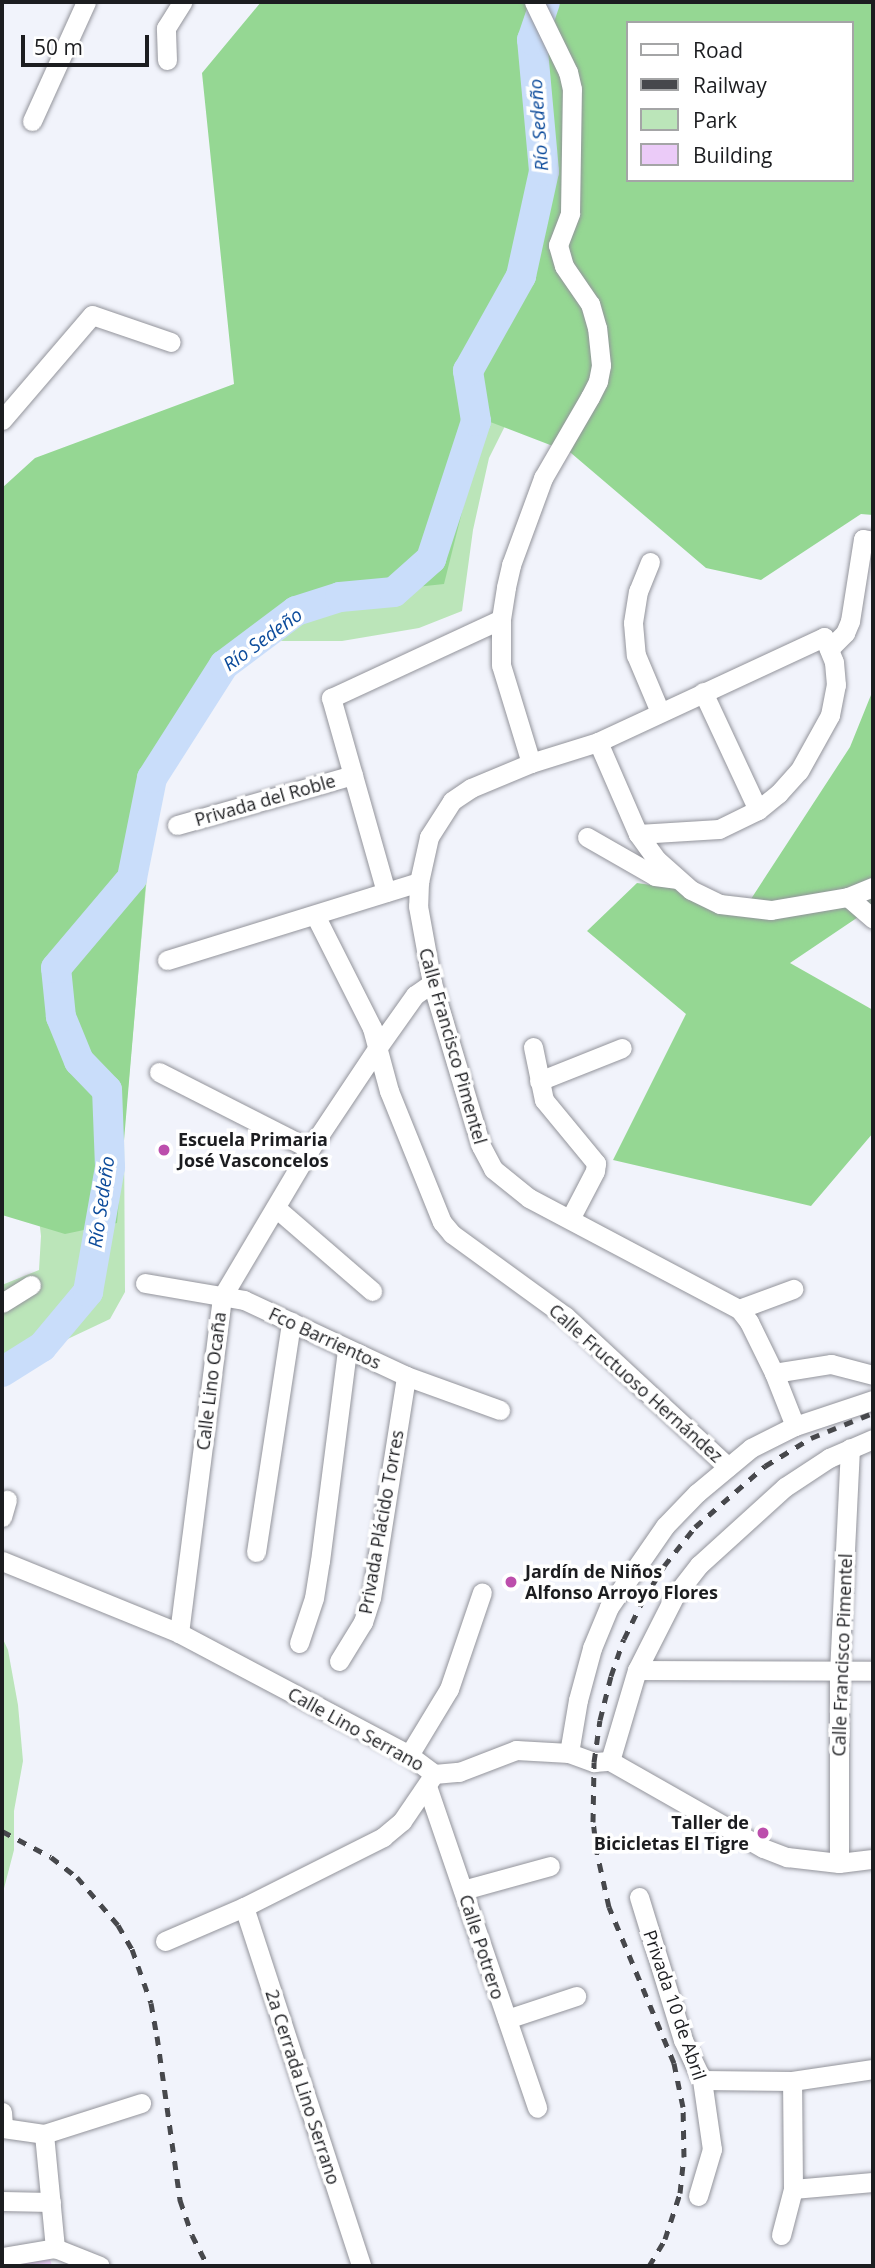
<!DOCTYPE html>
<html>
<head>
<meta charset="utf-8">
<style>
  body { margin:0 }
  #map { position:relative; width:875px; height:2268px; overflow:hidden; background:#f1f3fb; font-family:"Open Sans",sans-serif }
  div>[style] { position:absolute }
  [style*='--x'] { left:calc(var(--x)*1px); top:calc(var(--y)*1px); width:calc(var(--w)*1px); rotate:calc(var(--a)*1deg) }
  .green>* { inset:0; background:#bbe5b9 }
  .forest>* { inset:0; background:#95d793 }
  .river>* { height:30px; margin:-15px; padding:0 15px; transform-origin:15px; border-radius:15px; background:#c9ddfa }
  .building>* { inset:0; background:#ebcbf8 }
  .roads { filter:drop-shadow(0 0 2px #93949b) drop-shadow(0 0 2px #93949b) }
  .street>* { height:19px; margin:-9.5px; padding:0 9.5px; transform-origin:9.5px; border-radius:9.5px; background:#fff }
  .rail>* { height:5px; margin-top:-2.5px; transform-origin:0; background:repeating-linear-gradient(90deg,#47484c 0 9px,transparent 0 18px) }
  .dots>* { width:19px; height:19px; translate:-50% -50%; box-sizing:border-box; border:4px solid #fff; border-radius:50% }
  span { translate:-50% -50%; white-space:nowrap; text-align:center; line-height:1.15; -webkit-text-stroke:7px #fff; paint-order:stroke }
  .street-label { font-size:18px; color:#1c1d20 }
  .poi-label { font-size:18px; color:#1c1d20; font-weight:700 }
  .left { translate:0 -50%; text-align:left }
  .right { translate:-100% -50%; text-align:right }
  .water-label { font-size:19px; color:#0c4b9b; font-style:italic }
  .frame { position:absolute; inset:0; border:4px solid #1c1d20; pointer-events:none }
  .legend { position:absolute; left:626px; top:21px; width:228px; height:161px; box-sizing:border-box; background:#fff; border:2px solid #a4a5a6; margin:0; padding:9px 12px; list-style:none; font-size:21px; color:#1c1d20 }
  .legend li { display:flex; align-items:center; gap:14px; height:35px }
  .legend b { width:35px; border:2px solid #a4a5a6 }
  .scale { position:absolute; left:21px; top:35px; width:128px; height:32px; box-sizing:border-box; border:4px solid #1c1d20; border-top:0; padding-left:9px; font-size:21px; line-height:24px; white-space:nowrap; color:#1c1d20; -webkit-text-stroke:5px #fff; paint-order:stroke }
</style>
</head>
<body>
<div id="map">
  <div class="green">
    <i style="clip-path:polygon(628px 23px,628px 180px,489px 458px,473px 530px,462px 611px,419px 628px,342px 641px,283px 641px,255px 637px,233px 655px,195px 706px,158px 785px,151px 832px,124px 1133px,125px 1292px,110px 1319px,2px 1370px,2px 1285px,39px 1270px,41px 1236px,35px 1183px,50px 921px)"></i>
    <i style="clip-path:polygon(2px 1637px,8px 1650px,18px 1705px,23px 1761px,14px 1811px,14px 1850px,2px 1896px)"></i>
  </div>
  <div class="forest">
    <i style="clip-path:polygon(evenodd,261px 2px,873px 2px,873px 515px,861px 514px,761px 580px,706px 568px,571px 453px,485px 420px,444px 584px,313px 598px,251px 629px,156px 763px,117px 1223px,65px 1234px,2px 1215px,2px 488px,35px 458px,234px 384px,202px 73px,261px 2px,628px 23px,852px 23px,852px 180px,628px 180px,628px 23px)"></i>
    <i style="clip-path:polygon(873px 690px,873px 907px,790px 963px,873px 1010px,873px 1133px,811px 1206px,613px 1160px,686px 1014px,587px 931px,637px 883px,751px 899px,850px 747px)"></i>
  </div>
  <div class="river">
    <i style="--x:2;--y:1372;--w:47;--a:-32"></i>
    <i style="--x:42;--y:1347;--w:72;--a:-50.1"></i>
    <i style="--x:88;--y:1292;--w:127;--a:-80"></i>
    <i style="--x:110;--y:1167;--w:77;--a:-92.2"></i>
    <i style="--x:107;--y:1090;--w:40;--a:-134"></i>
    <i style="--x:79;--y:1061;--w:48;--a:-112.2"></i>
    <i style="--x:61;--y:1017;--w:49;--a:-95.8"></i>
    <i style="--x:56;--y:968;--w:118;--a:-49.8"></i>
    <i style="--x:132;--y:878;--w:102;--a:-78.7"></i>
    <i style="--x:152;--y:778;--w:134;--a:-57.5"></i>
    <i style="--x:224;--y:665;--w:90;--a:-36.9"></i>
    <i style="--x:296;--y:611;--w:46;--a:-17.7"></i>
    <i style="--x:340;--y:597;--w:54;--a:-5.3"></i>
    <i style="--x:394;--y:592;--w:50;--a:-41.7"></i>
    <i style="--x:431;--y:559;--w:145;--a:-71.9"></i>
    <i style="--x:476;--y:421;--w:51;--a:-99.1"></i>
    <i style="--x:468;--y:371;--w:109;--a:-60.8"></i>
    <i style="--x:521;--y:276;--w:107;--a:-77.6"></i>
    <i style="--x:544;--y:171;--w:132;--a:-95.2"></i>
    <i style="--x:532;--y:40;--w:40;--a:-71.1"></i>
  </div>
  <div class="building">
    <i style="clip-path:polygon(47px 2249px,52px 2266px,2px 2266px,2px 2262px)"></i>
  </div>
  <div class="roads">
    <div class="street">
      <i style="--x:167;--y:60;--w:32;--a:-92"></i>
      <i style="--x:166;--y:28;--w:31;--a:-58"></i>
      <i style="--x:32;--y:121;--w:131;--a:-65.6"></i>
      <i style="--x:2;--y:420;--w:138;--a:-49.4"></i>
      <i style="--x:92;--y:315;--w:83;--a:18.9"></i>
      <i style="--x:650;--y:562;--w:31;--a:112"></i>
      <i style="--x:638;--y:591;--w:32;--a:99"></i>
      <i style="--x:633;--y:623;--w:32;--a:85"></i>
      <i style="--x:636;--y:655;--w:62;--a:67.2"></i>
      <i style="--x:829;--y:649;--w:23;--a:-45"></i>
      <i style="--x:845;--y:633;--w:13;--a:-67"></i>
      <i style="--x:850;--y:621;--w:83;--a:-81"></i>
      <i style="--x:863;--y:539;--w:10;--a:11"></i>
      <i style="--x:703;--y:692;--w:130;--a:65"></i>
      <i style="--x:598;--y:742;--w:100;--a:66.5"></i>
      <i style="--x:638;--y:834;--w:32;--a:54"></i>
      <i style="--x:657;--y:860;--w:45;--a:41.4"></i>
      <i style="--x:691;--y:890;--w:32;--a:26"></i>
      <i style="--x:720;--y:904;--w:51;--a:6.7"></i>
      <i style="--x:771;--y:910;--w:78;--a:-9.6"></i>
      <i style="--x:848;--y:897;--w:27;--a:-22"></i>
      <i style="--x:531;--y:763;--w:102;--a:-107"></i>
      <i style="--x:501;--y:665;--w:46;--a:-90"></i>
      <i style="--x:501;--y:619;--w:32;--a:-81"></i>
      <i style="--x:506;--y:587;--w:23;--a:-77"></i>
      <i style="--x:511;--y:565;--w:93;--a:-69.8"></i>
      <i style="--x:543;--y:478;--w:94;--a:-59.9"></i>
      <i style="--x:590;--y:397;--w:18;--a:-63"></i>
      <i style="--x:598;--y:381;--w:16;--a:-79"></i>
      <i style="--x:601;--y:365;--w:37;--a:-96"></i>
      <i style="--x:597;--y:328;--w:25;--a:-106"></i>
      <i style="--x:590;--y:304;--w:46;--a:-124.4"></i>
      <i style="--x:564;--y:266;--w:22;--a:-106"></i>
      <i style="--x:558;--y:245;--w:34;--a:-69"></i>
      <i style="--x:570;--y:213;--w:124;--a:-89.1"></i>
      <i style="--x:572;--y:89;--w:17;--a:-103"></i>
      <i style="--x:568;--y:72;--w:78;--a:-115.9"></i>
      <i style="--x:177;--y:825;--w:183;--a:-15.9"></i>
      <i style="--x:638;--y:834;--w:81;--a:-3.5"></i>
      <i style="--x:719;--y:829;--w:43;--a:-26"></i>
      <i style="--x:758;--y:810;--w:26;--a:-39"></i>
      <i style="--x:778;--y:794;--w:31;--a:-48"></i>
      <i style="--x:799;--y:771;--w:64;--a:-61"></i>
      <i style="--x:830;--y:715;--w:31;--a:-79"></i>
      <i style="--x:836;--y:685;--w:23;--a:-95"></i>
      <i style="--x:834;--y:662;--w:27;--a:-112"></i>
      <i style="--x:824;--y:637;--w:249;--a:155.1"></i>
      <i style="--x:598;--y:742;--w:70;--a:162.6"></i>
      <i style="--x:531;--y:763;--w:65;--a:157.4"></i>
      <i style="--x:471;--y:788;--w:23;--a:146"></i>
      <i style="--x:452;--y:801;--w:43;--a:122.6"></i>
      <i style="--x:429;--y:837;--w:46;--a:102.5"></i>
      <i style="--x:419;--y:882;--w:24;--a:92"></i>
      <i style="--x:418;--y:906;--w:78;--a:79.7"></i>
      <i style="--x:432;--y:983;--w:170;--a:73.3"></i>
      <i style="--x:481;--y:1146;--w:26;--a:62"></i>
      <i style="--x:493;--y:1169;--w:46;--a:38.9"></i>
      <i style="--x:529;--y:1198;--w:238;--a:27.9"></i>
      <i style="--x:739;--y:1309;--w:16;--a:52"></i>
      <i style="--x:749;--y:1322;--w:57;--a:63.9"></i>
      <i style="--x:774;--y:1373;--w:57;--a:68.4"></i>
      <i style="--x:587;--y:837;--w:78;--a:29.8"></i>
      <i style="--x:655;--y:876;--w:21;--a:8"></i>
      <i style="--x:386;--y:892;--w:202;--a:-105.8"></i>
      <i style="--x:331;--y:698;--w:187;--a:-24.9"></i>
      <i style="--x:848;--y:897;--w:33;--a:41"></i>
      <i style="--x:315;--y:915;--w:127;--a:63.2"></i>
      <i style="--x:372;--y:1028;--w:65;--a:74.9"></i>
      <i style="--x:389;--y:1091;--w:141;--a:68"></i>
      <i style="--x:442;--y:1222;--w:16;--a:50"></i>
      <i style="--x:452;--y:1234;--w:140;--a:36"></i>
      <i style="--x:565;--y:1316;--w:222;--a:42.8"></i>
      <i style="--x:167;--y:960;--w:264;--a:-17.2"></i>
      <i style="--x:533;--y:1047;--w:54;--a:78.3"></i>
      <i style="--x:544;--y:1100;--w:82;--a:50.5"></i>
      <i style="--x:596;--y:1163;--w:8;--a:97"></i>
      <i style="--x:595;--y:1171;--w:54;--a:117.5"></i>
      <i style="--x:159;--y:1072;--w:169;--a:27"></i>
      <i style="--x:539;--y:1081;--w:89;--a:-21.7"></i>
      <i style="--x:276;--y:1208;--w:127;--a:40.8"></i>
      <i style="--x:145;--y:1283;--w:100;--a:9.7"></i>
      <i style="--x:244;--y:1300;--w:179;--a:25.1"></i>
      <i style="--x:406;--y:1376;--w:100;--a:19.9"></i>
      <i style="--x:2;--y:1303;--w:34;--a:-32"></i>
      <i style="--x:739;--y:1309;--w:58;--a:-20.3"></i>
      <i style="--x:774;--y:1373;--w:58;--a:-9"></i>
      <i style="--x:831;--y:1364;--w:43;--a:14.7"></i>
      <i style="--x:2;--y:1517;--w:18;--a:-74"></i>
      <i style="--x:256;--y:1552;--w:233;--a:-81.3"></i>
      <i style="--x:2;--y:1561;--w:191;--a:22.1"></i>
      <i style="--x:179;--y:1633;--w:260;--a:27.9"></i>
      <i style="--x:409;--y:1755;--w:31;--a:37"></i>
      <i style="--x:434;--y:1774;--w:25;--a:-5"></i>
      <i style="--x:459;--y:1772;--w:61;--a:-21.1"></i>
      <i style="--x:516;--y:1750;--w:53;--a:3.2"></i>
      <i style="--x:569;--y:1753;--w:27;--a:20"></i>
      <i style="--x:594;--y:1762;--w:16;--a:-4"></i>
      <i style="--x:610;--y:1761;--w:176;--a:29.6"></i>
      <i style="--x:763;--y:1848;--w:26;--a:21"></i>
      <i style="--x:787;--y:1857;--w:52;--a:6.6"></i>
      <i style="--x:839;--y:1863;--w:34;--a:-7"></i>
      <i style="--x:179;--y:1633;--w:339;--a:-82.7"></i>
      <i style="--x:222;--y:1297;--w:172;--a:-59.3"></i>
      <i style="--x:310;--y:1149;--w:123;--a:-56.3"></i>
      <i style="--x:378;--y:1047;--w:64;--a:-54.6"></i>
      <i style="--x:415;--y:995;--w:21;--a:-35"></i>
      <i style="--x:299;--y:1643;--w:47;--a:-71.6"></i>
      <i style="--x:314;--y:1598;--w:37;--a:-81"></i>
      <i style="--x:320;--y:1561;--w:214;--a:-82.7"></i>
      <i style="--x:339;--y:1661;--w:46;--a:-58.4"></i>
      <i style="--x:363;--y:1622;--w:25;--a:-72"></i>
      <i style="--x:371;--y:1598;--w:225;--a:-81"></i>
      <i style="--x:637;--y:1670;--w:236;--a:0.2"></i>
      <i style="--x:569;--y:1753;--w:54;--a:-80.4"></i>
      <i style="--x:578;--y:1700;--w:54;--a:-74.9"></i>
      <i style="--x:592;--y:1648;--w:44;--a:-67.5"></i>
      <i style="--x:609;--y:1607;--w:98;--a:-55.3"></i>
      <i style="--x:665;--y:1526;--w:46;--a:-45.9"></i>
      <i style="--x:697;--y:1493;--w:70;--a:-39.8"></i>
      <i style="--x:751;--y:1448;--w:49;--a:-26.6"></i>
      <i style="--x:795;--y:1426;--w:82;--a:-18.4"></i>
      <i style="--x:409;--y:1755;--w:77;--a:-58.8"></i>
      <i style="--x:449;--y:1689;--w:102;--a:-71.2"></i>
      <i style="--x:610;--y:1761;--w:95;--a:-73.5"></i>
      <i style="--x:637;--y:1670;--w:82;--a:-63.1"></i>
      <i style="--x:674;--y:1597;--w:41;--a:-52"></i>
      <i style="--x:699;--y:1565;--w:116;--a:-42.2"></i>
      <i style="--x:785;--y:1487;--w:53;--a:-33.4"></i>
      <i style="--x:829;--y:1458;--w:48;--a:-23.4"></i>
      <i style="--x:427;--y:1786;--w:340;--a:71.1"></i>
      <i style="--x:839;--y:1863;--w:190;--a:-90"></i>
      <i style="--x:839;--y:1673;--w:225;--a:-87.2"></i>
      <i style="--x:463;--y:1890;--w:90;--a:-15.4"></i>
      <i style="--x:639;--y:1897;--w:150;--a:72.9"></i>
      <i style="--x:683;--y:2040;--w:44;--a:64.6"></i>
      <i style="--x:702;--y:2080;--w:70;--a:81.8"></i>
      <i style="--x:712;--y:2149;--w:49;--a:106.6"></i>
      <i style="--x:244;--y:1907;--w:378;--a:71.9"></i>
      <i style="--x:165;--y:1941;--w:86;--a:-23.3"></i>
      <i style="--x:244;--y:1907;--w:156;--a:-26.7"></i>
      <i style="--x:383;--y:1837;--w:25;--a:-40"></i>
      <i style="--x:402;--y:1821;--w:53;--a:-55.7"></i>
      <i style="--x:507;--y:2019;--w:73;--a:-18.4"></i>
      <i style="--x:702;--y:2080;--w:90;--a:0.6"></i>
      <i style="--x:792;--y:2081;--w:82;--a:-8.4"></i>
      <i style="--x:2;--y:2112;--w:16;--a:86"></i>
      <i style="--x:3;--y:2128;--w:41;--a:8.3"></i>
      <i style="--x:44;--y:2134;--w:102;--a:-17.7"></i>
      <i style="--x:44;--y:2134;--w:115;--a:84.5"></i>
      <i style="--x:793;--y:2189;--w:80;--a:-5"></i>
      <i style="--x:2;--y:2201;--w:49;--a:1.2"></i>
      <i style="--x:781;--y:2235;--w:48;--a:-75.4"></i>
      <i style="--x:793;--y:2189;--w:108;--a:-90.5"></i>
      <i style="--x:2;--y:2257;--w:54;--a:-9.6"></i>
      <i style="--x:55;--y:2248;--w:48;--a:21.8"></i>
    </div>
  </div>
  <div class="rail">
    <i style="--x:2;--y:1831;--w:55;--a:28"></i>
    <i style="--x:51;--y:1857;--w:33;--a:38"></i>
    <i style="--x:77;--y:1877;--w:63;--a:49.5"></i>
    <i style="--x:118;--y:1925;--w:28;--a:60"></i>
    <i style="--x:132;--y:1949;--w:57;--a:70.6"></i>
    <i style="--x:151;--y:2003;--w:34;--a:80"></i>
    <i style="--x:157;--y:2036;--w:166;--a:82"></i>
    <i style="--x:180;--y:2200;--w:37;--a:71"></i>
    <i style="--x:192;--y:2235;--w:35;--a:63"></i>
    <i style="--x:649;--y:2266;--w:31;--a:-59"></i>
    <i style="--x:665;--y:2239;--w:48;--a:-71.9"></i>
    <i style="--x:680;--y:2193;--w:36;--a:-84"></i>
    <i style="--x:684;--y:2157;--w:50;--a:-91.1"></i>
    <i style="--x:683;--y:2107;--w:45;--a:-101.6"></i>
    <i style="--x:674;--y:2063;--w:169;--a:-112.6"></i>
    <i style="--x:609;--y:1907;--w:55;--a:-102.5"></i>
    <i style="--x:597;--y:1853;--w:31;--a:-97"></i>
    <i style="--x:593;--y:1822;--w:60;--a:-89"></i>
    <i style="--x:594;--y:1762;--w:42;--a:-81.9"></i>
    <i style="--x:600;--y:1720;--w:45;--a:-76"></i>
    <i style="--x:611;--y:1676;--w:39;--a:-71"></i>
    <i style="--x:624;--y:1639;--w:43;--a:-64"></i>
    <i style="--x:643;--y:1600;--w:40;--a:-58"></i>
    <i style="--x:664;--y:1566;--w:50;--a:-51.5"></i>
    <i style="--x:695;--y:1527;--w:93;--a:-41.1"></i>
    <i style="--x:765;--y:1466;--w:54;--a:-31.3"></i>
    <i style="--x:811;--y:1438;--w:67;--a:-22"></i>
  </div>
  <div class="dots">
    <i style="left:164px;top:1150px;background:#bc4eac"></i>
    <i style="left:511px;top:1582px;background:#bc4eac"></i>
    <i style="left:763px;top:1833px;background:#bc4eac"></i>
  </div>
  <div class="street-label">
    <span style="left:265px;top:800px;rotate:-16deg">Privada del Roble</span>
    <span style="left:453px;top:1046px;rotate:74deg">Calle Francisco Pimentel</span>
    <span style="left:325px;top:1338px;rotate:25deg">Fco Barrientos</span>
    <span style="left:211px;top:1381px;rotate:-83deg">Calle Lino Ocaña</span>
    <span style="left:636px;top:1383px;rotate:42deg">Calle Fructuoso Hernández</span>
    <span style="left:381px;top:1522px;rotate:-80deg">Privada Plácido Torres</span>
    <span style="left:842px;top:1655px;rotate:-88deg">Calle Francisco Pimentel</span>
    <span style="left:356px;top:1729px;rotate:29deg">Calle Lino Serrano</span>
    <span style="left:482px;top:1947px;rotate:72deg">Calle Potrero</span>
    <span style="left:675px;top:2005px;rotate:71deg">Privada 10 de Abril</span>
    <span style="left:303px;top:2087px;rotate:72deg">2a Cerrada Lino Serrano</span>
  </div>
  <div class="poi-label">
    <span class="left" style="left:178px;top:1150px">Escuela Primaria<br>José Vasconcelos</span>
    <span class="left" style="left:525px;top:1582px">Jardín de Niños<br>Alfonso Arroyo Flores</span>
    <span class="right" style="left:749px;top:1833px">Taller de<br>Bicicletas El Tigre</span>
  </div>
  <div class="water-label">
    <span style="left:539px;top:125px;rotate:-94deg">Río Sedeño</span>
    <span style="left:263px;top:640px;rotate:-36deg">Río Sedeño</span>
    <span style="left:102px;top:1202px;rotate:-82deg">Río Sedeño</span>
  </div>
  <div class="frame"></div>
  <ul class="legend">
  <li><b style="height:9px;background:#fff"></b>Road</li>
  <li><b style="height:9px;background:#47484c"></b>Railway</li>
  <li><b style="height:19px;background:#bbe5b9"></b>Park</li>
  <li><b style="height:19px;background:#ebcbf8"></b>Building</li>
  </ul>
  <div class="scale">50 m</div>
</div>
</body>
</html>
